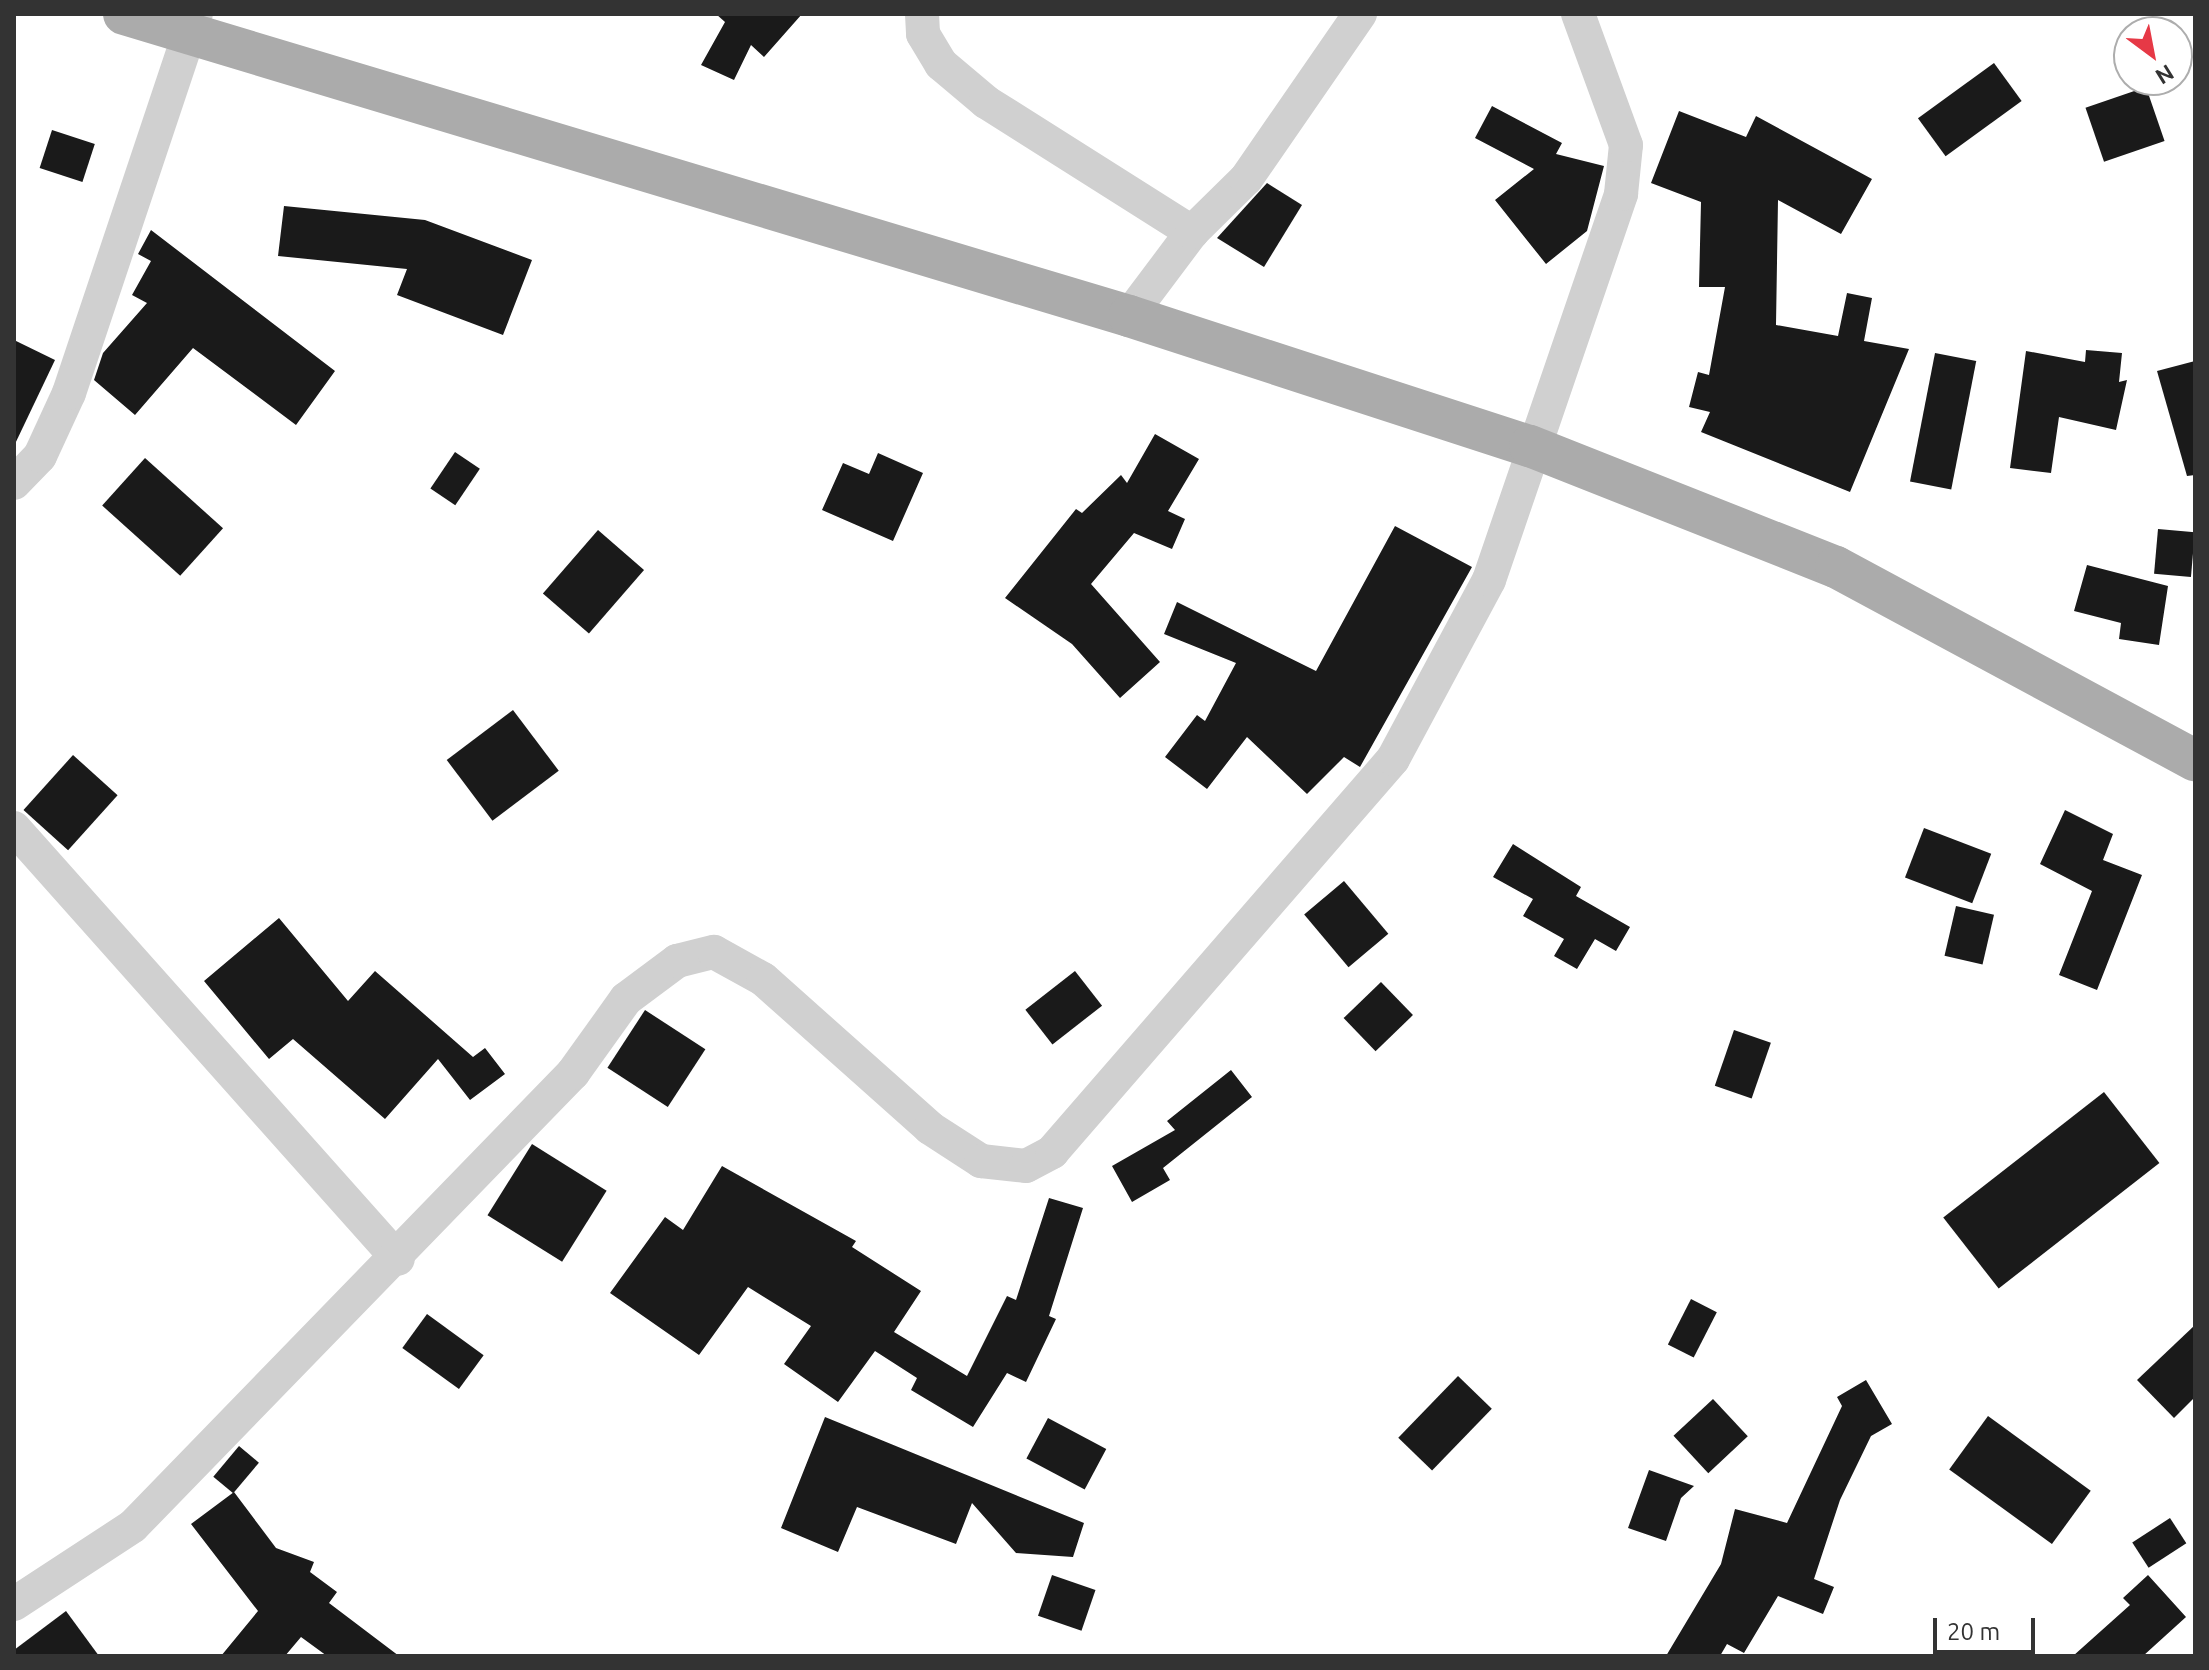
<!DOCTYPE html>
<html>
<head>
<meta charset="utf-8">
<style>
  body { margin:0 }
  #map { position:relative; width:2209px; height:1670px; overflow:hidden; background:#fff; font-family:Ubuntu,sans-serif }
  div>[style] { position:absolute }
  [style*='--x'] { left:calc(var(--x)*1px); top:calc(var(--y)*1px); width:calc(var(--w)*1px); rotate:calc(var(--a)*1deg) }
  .building>* { inset:0; background:#1a1a1a; transform-origin:0 0 }
  .minor>* { height:34px; margin:-17px; padding:0 17px; transform-origin:17px; border-radius:17px; background:#d0d0d0 }
  .major>* { height:42px; margin:-21px; padding:0 21px; transform-origin:21px; border-radius:21px; background:#ababab }
  span { translate:-50% -50%; white-space:nowrap; text-align:center; line-height:1.15; -webkit-text-stroke:8px #fff; paint-order:stroke }
  .frame { position:absolute; inset:0; border:16px solid #333; pointer-events:none }
  .north { position:absolute; left:2113px; top:16px; width:80px; height:80px; box-sizing:border-box; background:#fff; border:2px solid #adadad; border-radius:50%; rotate:148deg; font-size:22px; font-weight:700; line-height:32px; text-align:center; color:#333 }
  .north::after { content:''; display:block; margin:auto; width:28px; height:36px; background:#e63946; clip-path:polygon(50% 0,100% 100%,50% 72%,0 100%) }
  .scale { position:absolute; left:1933px; top:1618px; width:102px; height:36px; box-sizing:border-box; border:4px solid #333; border-top:0; padding-left:10px; font-size:24px; line-height:28px; white-space:nowrap; color:#333; -webkit-text-stroke:6px #fff; paint-order:stroke }
</style>
</head>
<body>
<div id="map">
  <div class="building">
    <i style="clip-path:polygon(716px 14px,802px 14px,764px 57px,751px 45px,734px 80px,701px 65px,725px 22px)"></i>
    <i style="left:1994px;top:63px;width:47px;height:94px;rotate:54deg"></i>
    <i style="left:2146px;top:87px;width:57px;height:64px;rotate:71deg"></i>
    <i style="clip-path:polygon(1492px 106px,1562px 143px,1556px 154px,1604px 166px,1587px 231px,1546px 264px,1495px 200px,1534px 169px,1475px 138px)"></i>
    <i style="clip-path:polygon(1679px 111px,1746px 137px,1756px 116px,1872px 179px,1841px 234px,1778px 200px,1776px 325px,1838px 336px,1847px 293px,1872px 298px,1864px 341px,1909px 349px,1850px 492px,1701px 432px,1710px 412px,1689px 407px,1698px 372px,1709px 375px,1725px 287px,1699px 287px,1701px 202px,1651px 183px)"></i>
    <i style="left:52px;top:130px;width:45px;height:40px;rotate:18deg"></i>
    <i style="clip-path:polygon(1267px 183px,1302px 205px,1264px 267px,1217px 238px)"></i>
    <i style="clip-path:polygon(284px 206px,425px 220px,532px 260px,503px 335px,397px 295px,407px 269px,278px 256px)"></i>
    <i style="clip-path:polygon(151px 230px,335px 371px,296px 425px,193px 348px,135px 415px,94px 380px,103px 353px,147px 303px,132px 295px,151px 261px,138px 254px)"></i>
    <i style="clip-path:polygon(14px 340px,55px 360px,14px 446px)"></i>
    <i style="clip-path:polygon(2086px 350px,2122px 353px,2119px 382px,2127px 380px,2116px 430px,2059px 417px,2051px 473px,2010px 468px,2026px 351px,2085px 362px)"></i>
    <i style="left:1935px;top:353px;width:42px;height:131px;rotate:11deg"></i>
    <i style="clip-path:polygon(2195px 361px,2195px 475px,2187px 476px,2157px 371px)"></i>
    <i style="clip-path:polygon(1155px 434px,1199px 459px,1168px 511px,1185px 519px,1172px 549px,1134px 533px,1091px 584px,1160px 662px,1120px 698px,1072px 644px,1005px 598px,1076px 509px,1082px 513px,1121px 475px,1127px 483px)"></i>
    <i style="left:455px;top:452px;width:30px;height:44px;rotate:34deg"></i>
    <i style="clip-path:polygon(878px 453px,923px 473px,893px 541px,822px 510px,843px 463px,869px 474px)"></i>
    <i style="left:145px;top:458px;width:105px;height:64px;rotate:42deg"></i>
    <i style="clip-path:polygon(1395px 526px,1472px 567px,1360px 767px,1344px 757px,1307px 794px,1247px 737px,1207px 789px,1165px 757px,1197px 715px,1205px 721px,1236px 663px,1164px 634px,1177px 602px,1316px 671px)"></i>
    <i style="left:2158px;top:529px;width:37px;height:45px;rotate:5deg"></i>
    <i style="left:598px;top:530px;width:61px;height:84px;rotate:41deg"></i>
    <i style="clip-path:polygon(2087px 565px,2168px 586px,2159px 645px,2119px 639px,2121px 623px,2074px 611px)"></i>
    <i style="left:513px;top:710px;width:76px;height:83px;rotate:53deg"></i>
    <i style="left:73px;top:755px;width:60px;height:74px;rotate:42deg"></i>
    <i style="clip-path:polygon(2065px 810px,2113px 834px,2103px 860px,2142px 875px,2097px 990px,2059px 975px,2092px 891px,2040px 864px)"></i>
    <i style="left:1924px;top:828px;width:72px;height:53px;rotate:21deg"></i>
    <i style="clip-path:polygon(1513px 844px,1581px 887px,1576px 896px,1630px 927px,1616px 951px,1595px 939px,1577px 969px,1554px 956px,1564px 939px,1523px 916px,1533px 899px,1493px 877px)"></i>
    <i style="left:1344px;top:881px;width:69px;height:52px;rotate:50deg"></i>
    <i style="left:1956px;top:906px;width:39px;height:51px;rotate:13deg"></i>
    <i style="clip-path:polygon(279px 918px,348px 1001px,375px 971px,473px 1057px,485px 1048px,505px 1074px,470px 1100px,438px 1059px,385px 1119px,293px 1039px,269px 1059px,204px 981px)"></i>
    <i style="left:1075px;top:971px;width:44px;height:63px;rotate:52deg"></i>
    <i style="left:1381px;top:982px;width:46px;height:52px;rotate:46deg"></i>
    <i style="left:645px;top:1010px;width:72px;height:69px;rotate:33deg"></i>
    <i style="left:1734px;top:1030px;width:39px;height:59px;rotate:19deg"></i>
    <i style="clip-path:polygon(1231px 1070px,1252px 1097px,1163px 1168px,1170px 1180px,1132px 1202px,1112px 1166px,1175px 1130px,1167px 1121px)"></i>
    <i style="left:2104px;top:1092px;width:90px;height:204px;rotate:52deg"></i>
    <i style="left:532px;top:1144px;width:88px;height:84px;rotate:32deg"></i>
    <i style="clip-path:polygon(722px 1166px,856px 1241px,852px 1247px,921px 1291px,894px 1332px,967px 1376px,1007px 1296px,1016px 1300px,1049px 1198px,1083px 1208px,1049px 1316px,1056px 1319px,1026px 1382px,1007px 1373px,973px 1427px,911px 1390px,917px 1378px,875px 1351px,838px 1402px,784px 1364px,811px 1326px,748px 1287px,699px 1355px,610px 1293px,665px 1217px,683px 1230px)"></i>
    <i style="left:1691px;top:1299px;width:29px;height:51px;rotate:27deg"></i>
    <i style="left:427px;top:1314px;width:70px;height:42px;rotate:36deg"></i>
    <i style="clip-path:polygon(2195px 1325px,2195px 1397px,2174px 1418px,2137px 1380px)"></i>
    <i style="left:1458px;top:1376px;width:47px;height:86px;rotate:44deg"></i>
    <i style="clip-path:polygon(1866px 1380px,1892px 1424px,1871px 1436px,1840px 1500px,1814px 1579px,1834px 1587px,1823px 1614px,1778px 1596px,1744px 1653px,1727px 1644px,1720px 1656px,1666px 1656px,1721px 1564px,1735px 1509px,1787px 1523px,1842px 1406px,1837px 1397px)"></i>
    <i style="left:1713px;top:1399px;width:51px;height:54px;rotate:47deg"></i>
    <i style="left:1988px;top:1416px;width:127px;height:66px;rotate:36deg"></i>
    <i style="clip-path:polygon(825px 1417px,1084px 1523px,1073px 1557px,1016px 1553px,972px 1503px,956px 1544px,857px 1507px,838px 1552px,781px 1528px)"></i>
    <i style="left:1048px;top:1418px;width:66px;height:46px;rotate:28deg"></i>
    <i style="left:239px;top:1446px;width:26px;height:40px;rotate:40deg"></i>
    <i style="clip-path:polygon(1649px 1470px,1694px 1486px,1681px 1498px,1666px 1541px,1628px 1528px)"></i>
    <i style="clip-path:polygon(234px 1492px,276px 1548px,314px 1562px,310px 1572px,337px 1592px,329px 1603px,399px 1656px,327px 1656px,301px 1637px,285px 1656px,221px 1656px,258px 1611px,191px 1524px)"></i>
    <i style="left:2170px;top:1518px;width:30px;height:45px;rotate:57deg"></i>
    <i style="left:1052px;top:1575px;width:46px;height:43px;rotate:19deg"></i>
    <i style="clip-path:polygon(2148px 1575px,2186px 1617px,2143px 1656px,2073px 1656px,2130px 1605px,2123px 1598px)"></i>
    <i style="clip-path:polygon(66px 1611px,99px 1656px,14px 1656px,14px 1650px)"></i>
  </div>
  <div class="minor">
    <i style="--x:922;--y:14;--w:20;--a:87"></i>
    <i style="--x:923;--y:34;--w:35;--a:59"></i>
    <i style="--x:941;--y:64;--w:59;--a:40.2"></i>
    <i style="--x:986;--y:102;--w:244;--a:32.3"></i>
    <i style="--x:1129;--y:316;--w:105;--a:-53.1"></i>
    <i style="--x:1192;--y:232;--w:76;--a:-44.5"></i>
    <i style="--x:1246;--y:179;--w:201;--a:-55.4"></i>
    <i style="--x:14;--y:483;--w:37;--a:-46"></i>
    <i style="--x:40;--y:456;--w:69;--a:-65.3"></i>
    <i style="--x:69;--y:393;--w:400;--a:-71.5"></i>
    <i style="--x:14;--y:828;--w:577;--a:48.3"></i>
    <i style="--x:14;--y:1604;--w:142;--a:-33.2"></i>
    <i style="--x:133;--y:1526;--w:632;--a:-45.83"></i>
    <i style="--x:573;--y:1073;--w:91;--a:-54.4"></i>
    <i style="--x:626;--y:999;--w:64;--a:-36.7"></i>
    <i style="--x:677;--y:961;--w:38;--a:-14"></i>
    <i style="--x:714;--y:952;--w:56;--a:28.9"></i>
    <i style="--x:763;--y:979;--w:224;--a:41.7"></i>
    <i style="--x:930;--y:1128;--w:61;--a:32.9"></i>
    <i style="--x:981;--y:1161;--w:45;--a:6.3"></i>
    <i style="--x:1026;--y:1166;--w:30;--a:-28"></i>
    <i style="--x:1052;--y:1152;--w:520;--a:-49.05"></i>
    <i style="--x:1393;--y:759;--w:203;--a:-61.8"></i>
    <i style="--x:1489;--y:580;--w:408;--a:-71.1"></i>
    <i style="--x:1621;--y:194;--w:49;--a:-84.2"></i>
    <i style="--x:1626;--y:145;--w:140;--a:-110.1"></i>
  </div>
  <div class="major">
    <i style="--x:124;--y:14;--w:1049;--a:16.73"></i>
    <i style="--x:1129;--y:316;--w:422;--a:18"></i>
    <i style="--x:1530;--y:446;--w:329;--a:21.6"></i>
    <i style="--x:1836;--y:567;--w:408;--a:28.3"></i>
  </div>
  <div class="frame"></div>
  <div class="north">N</div>
  <div class="scale">20 m</div>
</div>
</body>
</html>
